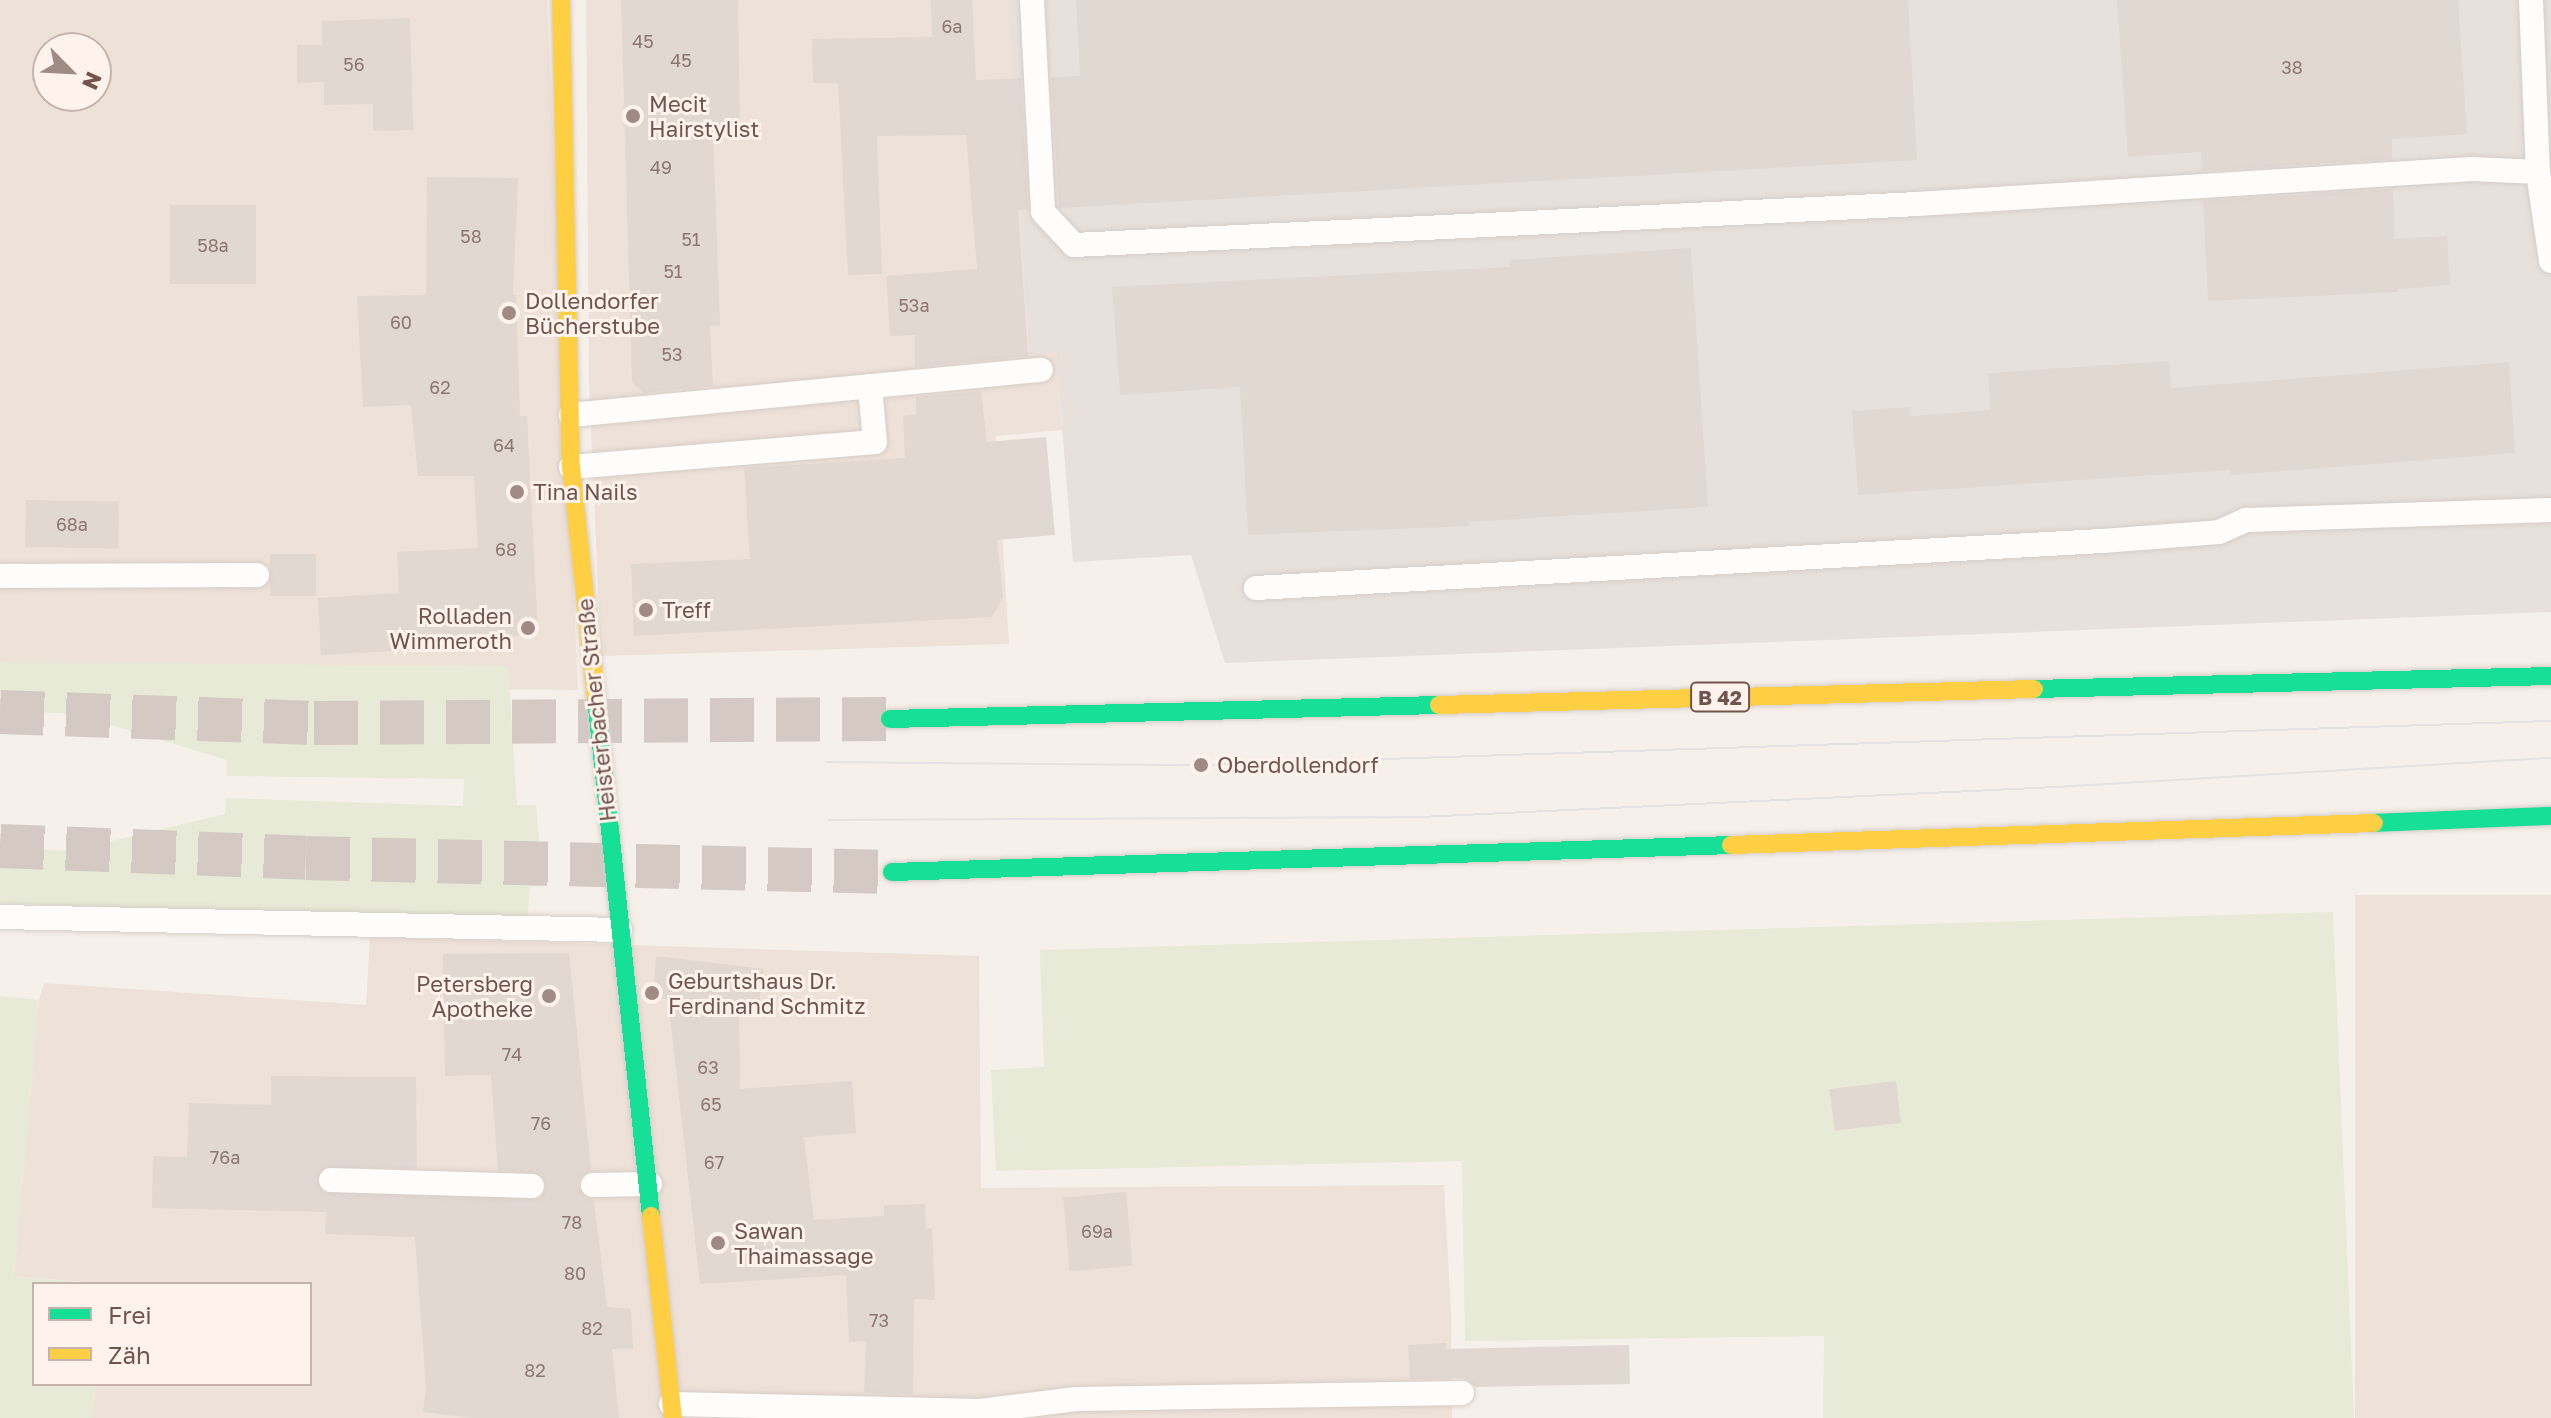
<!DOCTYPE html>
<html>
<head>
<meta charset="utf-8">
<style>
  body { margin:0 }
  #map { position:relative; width:2551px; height:1418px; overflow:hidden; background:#f6f0ea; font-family:"Golos Text",sans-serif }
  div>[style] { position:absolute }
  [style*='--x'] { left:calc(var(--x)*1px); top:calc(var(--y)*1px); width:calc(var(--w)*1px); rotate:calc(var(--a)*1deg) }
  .residential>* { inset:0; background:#eee1d8; transform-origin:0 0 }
  .industrial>* { inset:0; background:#e7e0db }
  .green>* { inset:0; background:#e6ead6 }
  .building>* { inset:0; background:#e2d8d2; transform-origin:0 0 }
  .highway-tunnel>* { height:44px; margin-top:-22px; transform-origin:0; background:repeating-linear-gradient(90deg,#d4c9c3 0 44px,transparent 0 66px) }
  .roads { filter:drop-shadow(0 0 2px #d5cdc8) drop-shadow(0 0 2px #d5cdc8) }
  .lane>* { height:24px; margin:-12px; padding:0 12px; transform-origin:12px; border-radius:12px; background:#fefdfc }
  .fast>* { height:18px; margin:-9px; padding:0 9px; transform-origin:9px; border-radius:9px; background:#16e098 }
  .slow>* { height:18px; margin:-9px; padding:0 9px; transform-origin:9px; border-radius:9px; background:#ffcf43 }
  .tram>* { height:2px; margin:-1px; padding:0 1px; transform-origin:1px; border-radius:1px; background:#e3e2e4 }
  .dots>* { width:22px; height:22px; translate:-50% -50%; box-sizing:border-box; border:4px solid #fdf3ec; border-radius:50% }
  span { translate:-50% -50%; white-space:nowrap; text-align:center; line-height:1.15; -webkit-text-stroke:6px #fdf3ec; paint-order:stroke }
  .number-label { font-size:18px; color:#8e7770 }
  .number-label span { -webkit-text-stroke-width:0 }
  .shield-label span { padding:2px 6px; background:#fdf3ec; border:2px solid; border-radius:6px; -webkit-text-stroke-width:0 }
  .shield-label { font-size:20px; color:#70544d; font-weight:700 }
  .poi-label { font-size:22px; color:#70544d }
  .left { translate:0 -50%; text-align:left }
  .right { translate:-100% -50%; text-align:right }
  .street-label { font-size:22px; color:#70544d }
  .legend { position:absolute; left:32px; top:1282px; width:280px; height:104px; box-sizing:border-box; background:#fdf3ec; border:2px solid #c5b3ac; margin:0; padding:10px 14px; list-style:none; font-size:24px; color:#70544d }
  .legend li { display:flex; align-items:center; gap:16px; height:40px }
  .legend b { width:40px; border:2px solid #c5b3ac }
  .north { position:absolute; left:32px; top:32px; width:80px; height:80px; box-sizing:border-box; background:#fdf3ec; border:2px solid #c5b3ac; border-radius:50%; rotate:114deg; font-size:22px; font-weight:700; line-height:32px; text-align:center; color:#70544d }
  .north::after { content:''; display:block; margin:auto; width:28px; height:36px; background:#9f8b84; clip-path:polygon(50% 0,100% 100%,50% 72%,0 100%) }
</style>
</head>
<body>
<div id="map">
  <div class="residential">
    <i style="clip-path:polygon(evenodd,0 0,547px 0,578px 690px,286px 687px,0 690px,0 0,48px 48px,96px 48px,96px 96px,48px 96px,48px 48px)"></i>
    <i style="clip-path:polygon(586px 0,1007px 0,1029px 353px,1056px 352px,1062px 430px,996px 436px,1009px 644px,601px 656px,589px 384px)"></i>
    <i style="left:2551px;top:895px;width:523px;height:196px;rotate:90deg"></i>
    <i style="clip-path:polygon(370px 937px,979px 956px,981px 1188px,1444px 1185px,1451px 1312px,1452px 1418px,92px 1418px,96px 1384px,310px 1384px,310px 1284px,106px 1284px,14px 1276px,39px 1000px,44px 983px,366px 1005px)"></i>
  </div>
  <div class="industrial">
    <i style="clip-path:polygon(1007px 0,2551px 0,2551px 612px,1225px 663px,1191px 555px,1073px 562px,1056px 352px,1029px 354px)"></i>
  </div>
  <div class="green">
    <i style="clip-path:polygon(0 662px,508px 666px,517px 805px,536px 805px,543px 886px,530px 887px,527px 922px,0 903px,0 848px,70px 851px,225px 814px,226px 798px,463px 806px,464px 779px,227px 776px,227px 760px,75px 714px,0 710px)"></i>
    <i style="clip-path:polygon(2333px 912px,2354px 1418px,1823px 1418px,1824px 1336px,1465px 1341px,1462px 1161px,996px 1171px,991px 1070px,1044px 1067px,1040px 950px)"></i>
    <i style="clip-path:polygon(0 996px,39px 1000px,14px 1276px,100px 1284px,34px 1284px,34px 1384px,96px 1384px,92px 1418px,0 1418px)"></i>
  </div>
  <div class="building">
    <i style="clip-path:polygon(621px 0,738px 0,740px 131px,713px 131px,720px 325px,710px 326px,713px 386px,643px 393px,632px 382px)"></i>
    <i style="clip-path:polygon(931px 0,972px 0,976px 80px,1021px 78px,1028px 209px,1018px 210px,1028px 356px,915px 367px,915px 335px,890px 336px,886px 276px,977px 269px,966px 135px,877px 136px,882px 274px,848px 275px,838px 83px,813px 83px,812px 39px,932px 37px)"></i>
    <i style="clip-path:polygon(1076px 0,1908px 0,1917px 160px,1059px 208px,1051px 77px,1080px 76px)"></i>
    <i style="clip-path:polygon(2117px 0,2458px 0,2467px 134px,2392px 139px,2392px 159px,2202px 171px,2201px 152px,2128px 157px)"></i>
    <i style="clip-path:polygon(410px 18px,413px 130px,373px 131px,373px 104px,324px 105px,324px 82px,297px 83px,297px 45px,322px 45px,322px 21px)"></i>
    <i style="clip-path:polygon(427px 177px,518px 178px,513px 295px,516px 295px,520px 416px,527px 416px,538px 634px,483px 637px,483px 646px,321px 655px,318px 598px,399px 593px,397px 552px,478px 548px,474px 476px,418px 476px,411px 405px,363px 407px,357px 296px,426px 295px)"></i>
    <i style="clip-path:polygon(2393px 189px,2394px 239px,2447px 236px,2450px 285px,2398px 289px,2398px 292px,2208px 301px,2203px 201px)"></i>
    <i style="left:170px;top:205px;width:86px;height:79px"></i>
    <i style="clip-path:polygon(1691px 248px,1708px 507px,1469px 522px,1469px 526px,1248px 535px,1240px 387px,1120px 395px,1112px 287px,1510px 267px,1510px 260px)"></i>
    <i style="clip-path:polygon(2169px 361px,2171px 388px,2509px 362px,2515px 453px,2230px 475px,2230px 470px,1858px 495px,1852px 411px,1910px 407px,1911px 416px,1991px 410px,1988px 373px)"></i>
    <i style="clip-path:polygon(981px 391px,987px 442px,1046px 437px,1055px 535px,997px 540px,1003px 597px,992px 617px,634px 636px,631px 564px,750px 559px,744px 468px,905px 458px,903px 416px,916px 415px,916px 397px)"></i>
    <i style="left:26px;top:500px;width:93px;height:47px;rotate:1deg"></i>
    <i style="left:270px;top:554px;width:46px;height:42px"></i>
    <i style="clip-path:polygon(569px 953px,591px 1170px,580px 1177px,578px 1186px,585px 1198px,594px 1200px,607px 1307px,631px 1309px,633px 1349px,612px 1349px,619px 1418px,473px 1418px,423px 1412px,426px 1388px,415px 1237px,325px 1234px,326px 1212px,152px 1208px,153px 1156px,187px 1157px,189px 1103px,271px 1105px,271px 1076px,416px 1077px,417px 1168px,325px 1167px,316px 1180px,324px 1193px,540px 1199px,547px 1186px,540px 1174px,498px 1170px,491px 1075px,445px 1076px,443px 954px)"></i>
    <i style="clip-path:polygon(656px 956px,764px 969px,758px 1010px,739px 1008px,740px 1089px,852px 1081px,856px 1133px,804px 1137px,814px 1220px,884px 1216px,884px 1205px,925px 1204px,926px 1229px,932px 1228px,935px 1300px,914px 1299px,913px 1394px,864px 1393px,866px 1341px,849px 1342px,846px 1275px,700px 1284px,668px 999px,653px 998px)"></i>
    <i style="left:1896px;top:1081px;width:42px;height:67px;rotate:83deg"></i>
    <i style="left:1126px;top:1192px;width:74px;height:63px;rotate:85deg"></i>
    <i style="clip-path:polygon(1446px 1343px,1446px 1349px,1629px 1345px,1630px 1384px,1476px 1387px,1463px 1378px,1410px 1379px,1408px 1345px)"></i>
  </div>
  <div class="highway-tunnel">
    <i style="--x:0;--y:712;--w:314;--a:2"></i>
    <i style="--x:314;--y:723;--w:576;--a:-0.4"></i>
    <i style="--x:0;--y:846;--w:306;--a:2.2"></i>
    <i style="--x:306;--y:858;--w:586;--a:1.37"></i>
  </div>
  <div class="roads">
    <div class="lane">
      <i style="--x:1032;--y:0;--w:212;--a:87"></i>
      <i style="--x:1043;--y:212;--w:45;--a:46.8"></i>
      <i style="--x:1074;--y:245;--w:844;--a:-2.78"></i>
      <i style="--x:1917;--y:204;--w:556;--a:-3.61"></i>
      <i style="--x:2472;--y:169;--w:66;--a:2.6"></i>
      <i style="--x:2531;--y:0;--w:172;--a:87.7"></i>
      <i style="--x:2538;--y:172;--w:90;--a:81.7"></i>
      <i style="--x:571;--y:415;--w:472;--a:-5.5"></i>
      <i style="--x:571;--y:467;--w:305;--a:-4.7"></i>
      <i style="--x:875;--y:442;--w:56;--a:-95.1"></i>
      <i style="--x:0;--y:576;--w:257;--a:-0.2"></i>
      <i style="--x:1256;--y:588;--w:848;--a:-3.18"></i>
      <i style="--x:2103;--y:541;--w:116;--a:-4.4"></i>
      <i style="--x:2219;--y:532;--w:30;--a:-24"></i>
      <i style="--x:2246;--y:520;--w:305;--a:-1.9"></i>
      <i style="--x:0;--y:917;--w:620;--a:1.2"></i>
      <i style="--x:331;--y:1180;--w:201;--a:1.7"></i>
      <i style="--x:593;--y:1185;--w:57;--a:-1"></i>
      <i style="--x:671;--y:1404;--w:309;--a:1.3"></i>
      <i style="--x:980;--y:1411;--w:97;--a:-7.1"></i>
      <i style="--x:1076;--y:1399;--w:386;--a:-0.9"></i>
    </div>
    <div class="fast">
      <i style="--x:2034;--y:689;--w:517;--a:-1.44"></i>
      <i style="--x:596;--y:698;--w:521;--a:83.94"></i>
      <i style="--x:890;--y:719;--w:549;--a:-1.46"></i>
      <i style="--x:2374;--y:823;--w:177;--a:-2.3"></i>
      <i style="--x:892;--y:872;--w:839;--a:-1.84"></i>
    </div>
    <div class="slow">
      <i style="--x:561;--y:0;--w:467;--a:88.8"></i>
      <i style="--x:571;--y:467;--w:232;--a:83.8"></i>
      <i style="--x:1439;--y:705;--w:595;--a:-1.54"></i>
      <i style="--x:1731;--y:845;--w:643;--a:-1.96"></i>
      <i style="--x:651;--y:1216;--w:203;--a:83.8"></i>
    </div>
  </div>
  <div class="tram">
    <i style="--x:827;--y:762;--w:374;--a:0.5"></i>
    <i style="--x:1201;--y:765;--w:1351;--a:-1.87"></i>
    <i style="--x:829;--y:820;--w:591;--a:-0.29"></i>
    <i style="--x:1420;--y:817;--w:638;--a:-2.7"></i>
    <i style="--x:2057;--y:787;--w:495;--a:-3.4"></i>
  </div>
  <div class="dots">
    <i style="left:633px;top:116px;background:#9f8b84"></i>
    <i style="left:509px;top:313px;background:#9f8b84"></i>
    <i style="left:517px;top:492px;background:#9f8b84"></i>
    <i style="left:646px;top:610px;background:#9f8b84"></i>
    <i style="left:528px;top:628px;background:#9f8b84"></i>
    <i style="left:1201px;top:765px;background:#9f8b84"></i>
    <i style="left:652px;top:993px;background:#9f8b84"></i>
    <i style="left:549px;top:996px;background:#9f8b84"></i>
    <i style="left:718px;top:1243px;background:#9f8b84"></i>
  </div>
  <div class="number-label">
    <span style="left:952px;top:26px">6a</span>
    <span style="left:643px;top:41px">45</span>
    <span style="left:681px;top:60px">45</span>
    <span style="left:354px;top:64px">56</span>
    <span style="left:2292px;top:67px">38</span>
    <span style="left:661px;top:167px">49</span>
    <span style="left:471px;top:236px">58</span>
    <span style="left:691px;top:239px">51</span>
    <span style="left:213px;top:245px">58a</span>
    <span style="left:673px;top:271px">51</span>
    <span style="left:914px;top:305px">53a</span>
    <span style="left:401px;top:322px">60</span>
    <span style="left:672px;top:354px">53</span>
    <span style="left:440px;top:387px">62</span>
    <span style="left:504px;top:445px">64</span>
    <span style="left:72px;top:524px">68a</span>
    <span style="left:506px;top:549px">68</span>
    <span style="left:512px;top:1054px">74</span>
    <span style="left:708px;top:1067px">63</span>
    <span style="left:711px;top:1104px">65</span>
    <span style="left:541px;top:1123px">76</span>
    <span style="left:225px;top:1157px">76a</span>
    <span style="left:714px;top:1162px">67</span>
    <span style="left:572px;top:1222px">78</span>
    <span style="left:1097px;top:1231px">69a</span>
    <span style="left:575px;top:1273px">80</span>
    <span style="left:879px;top:1320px">73</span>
    <span style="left:592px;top:1328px">82</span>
    <span style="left:535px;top:1370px">82</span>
  </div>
  <div class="shield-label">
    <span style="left:1720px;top:697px">B 42</span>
  </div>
  <div class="poi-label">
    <span class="left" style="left:649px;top:116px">Mecit<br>Hairstylist</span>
    <span class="left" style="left:525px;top:313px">Dollendorfer<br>Bücherstube</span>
    <span class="left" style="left:533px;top:492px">Tina Nails</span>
    <span class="left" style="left:662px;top:610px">Treff</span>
    <span class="right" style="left:512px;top:628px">Rolladen<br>Wimmeroth</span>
    <span class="left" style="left:1217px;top:765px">Oberdollendorf</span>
    <span class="left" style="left:668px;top:993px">Geburtshaus Dr.<br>Ferdinand Schmitz</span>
    <span class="right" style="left:533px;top:996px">Petersberg<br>Apotheke</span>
    <span class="left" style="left:734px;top:1243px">Sawan<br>Thaimassage</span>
  </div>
  <div class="street-label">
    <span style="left:596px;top:710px;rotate:-96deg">Heisterbacher Straße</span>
  </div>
  <ul class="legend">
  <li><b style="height:10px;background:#16e098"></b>Frei</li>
  <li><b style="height:10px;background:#ffcf43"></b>Zäh</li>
  </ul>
  <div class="north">N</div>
</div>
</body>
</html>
